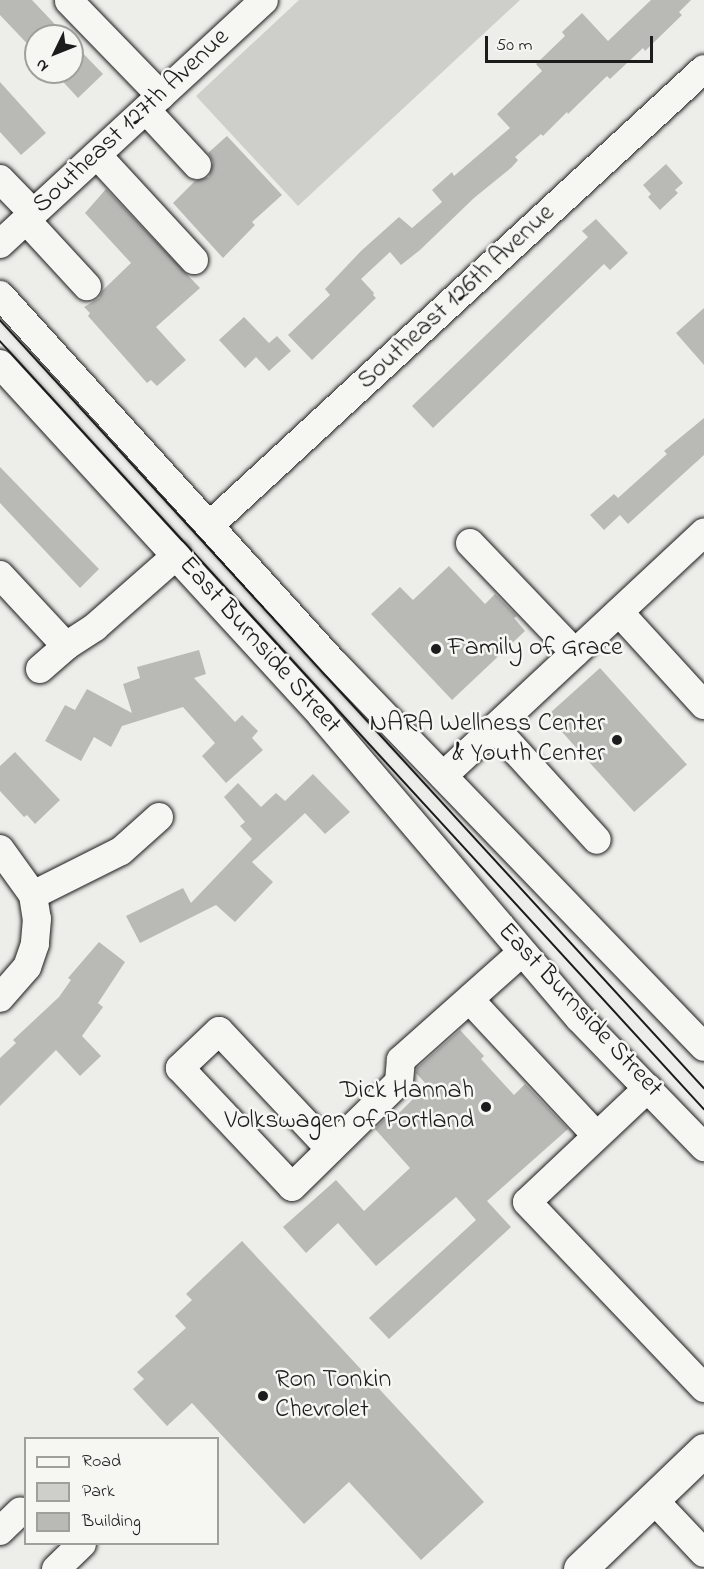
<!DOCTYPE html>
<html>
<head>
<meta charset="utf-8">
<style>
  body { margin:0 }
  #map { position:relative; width:704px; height:1569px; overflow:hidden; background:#edede9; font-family:"Indie Flower",sans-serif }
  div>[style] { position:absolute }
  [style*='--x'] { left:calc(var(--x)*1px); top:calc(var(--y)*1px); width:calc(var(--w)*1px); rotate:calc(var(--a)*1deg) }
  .green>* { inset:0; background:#cececb }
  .building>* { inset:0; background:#b9b9b6; transform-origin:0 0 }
  .roads { filter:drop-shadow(0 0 2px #1c1c1c) drop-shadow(0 0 2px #1c1c1c) }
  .minor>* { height:28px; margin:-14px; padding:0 14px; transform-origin:14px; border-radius:14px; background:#f6f6f2 }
  .major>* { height:33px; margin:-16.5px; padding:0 16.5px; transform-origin:16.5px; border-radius:16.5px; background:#f6f6f2 }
  .tram>* { height:1.5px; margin:-0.75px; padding:0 0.75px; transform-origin:0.75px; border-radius:0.75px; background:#1c1c1c }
  .dots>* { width:16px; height:16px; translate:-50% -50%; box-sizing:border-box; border:3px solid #f6f6f2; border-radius:50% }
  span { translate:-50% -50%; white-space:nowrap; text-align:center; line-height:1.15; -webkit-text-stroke:5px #f6f6f2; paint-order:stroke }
  .street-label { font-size:26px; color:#1c1c1c }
  .poi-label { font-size:26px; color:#1c1c1c }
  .left { translate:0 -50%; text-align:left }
  .right { translate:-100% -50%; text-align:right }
  .legend { position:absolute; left:24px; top:1437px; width:195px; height:108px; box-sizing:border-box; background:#f6f6f2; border:2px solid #9f9f9c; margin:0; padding:8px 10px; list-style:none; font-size:18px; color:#1c1c1c }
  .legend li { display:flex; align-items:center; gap:12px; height:30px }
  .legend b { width:30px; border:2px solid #9f9f9c }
  .north { position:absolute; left:24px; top:24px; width:60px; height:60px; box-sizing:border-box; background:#f6f6f2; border:2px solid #9f9f9c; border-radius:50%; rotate:227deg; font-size:16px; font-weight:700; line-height:24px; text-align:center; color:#1c1c1c }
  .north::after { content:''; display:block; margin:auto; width:21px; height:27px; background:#1c1c1c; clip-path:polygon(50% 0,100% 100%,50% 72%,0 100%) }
  .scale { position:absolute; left:485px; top:36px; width:168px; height:27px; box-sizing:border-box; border:3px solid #1c1c1c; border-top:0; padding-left:8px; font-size:18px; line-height:21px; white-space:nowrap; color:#1c1c1c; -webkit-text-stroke:4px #f6f6f2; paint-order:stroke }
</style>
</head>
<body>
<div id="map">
  <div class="green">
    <i style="clip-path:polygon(299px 0,520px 0,298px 206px,196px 96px)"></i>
  </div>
  <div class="building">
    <i style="clip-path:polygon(0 0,32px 0,66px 36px,36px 36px,36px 53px,0 15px)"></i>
    <i style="clip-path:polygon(651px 0,691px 0,679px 12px,682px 15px,645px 51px,643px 48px,610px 79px,607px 76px,568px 114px,567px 112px,543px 136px,541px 134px,515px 157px,518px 160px,512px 167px,474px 198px,420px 250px,401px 265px,390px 252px,361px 279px,374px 293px,373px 295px,376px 298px,312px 360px,288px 335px,330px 295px,325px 289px,361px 251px,399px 217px,412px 228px,442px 202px,432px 190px,452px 172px,454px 176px,510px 128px,497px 114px,542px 71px,536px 64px,565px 36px,562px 32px,582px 13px,608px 41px)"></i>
    <i style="clip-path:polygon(72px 42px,103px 74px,78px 98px,54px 72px,72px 72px)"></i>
    <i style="clip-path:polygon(0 82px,46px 133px,21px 155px,0 132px)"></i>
    <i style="clip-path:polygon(227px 136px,282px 195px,252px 222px,255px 225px,223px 258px,173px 203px,195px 181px,209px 177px,213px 162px,208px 153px)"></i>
    <i style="clip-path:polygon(666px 164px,683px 183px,675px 190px,678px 193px,660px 210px,648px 197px,651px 194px,643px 185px)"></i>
    <i style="clip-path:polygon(106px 189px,200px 288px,156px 327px,186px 360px,157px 386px,151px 380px,147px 383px,88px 316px,90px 313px,84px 307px,99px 298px,103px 290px,131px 263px,85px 213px)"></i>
    <i style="clip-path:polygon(596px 219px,628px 253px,610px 270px,604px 264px,433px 428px,412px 406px,588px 237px,582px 231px)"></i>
    <i style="clip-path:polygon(704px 308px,704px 365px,676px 333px)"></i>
    <i style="clip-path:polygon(244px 317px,269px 343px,277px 336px,291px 351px,269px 371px,256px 357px,245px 368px,219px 340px)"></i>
    <i style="clip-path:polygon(704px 418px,704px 455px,628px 524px,620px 515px,604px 530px,590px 515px,614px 494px,618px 498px,667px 454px,664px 451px)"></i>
    <i style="clip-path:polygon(0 467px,99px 569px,80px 588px,0 503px)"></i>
    <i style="clip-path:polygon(449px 566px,485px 604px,495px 594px,517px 616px,514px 618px,525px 631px,452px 700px,371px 614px,400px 587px,413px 600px)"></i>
    <i style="clip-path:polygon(199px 650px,206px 674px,194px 678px,235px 722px,242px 715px,258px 731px,252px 738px,263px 750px,226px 783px,202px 756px,215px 743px,183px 707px,122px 726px,111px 747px,94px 737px,81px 761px,45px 741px,65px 705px,75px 710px,87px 689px,132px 713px,123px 684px,140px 678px,137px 667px)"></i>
    <i style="left:600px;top:668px;width:130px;height:71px;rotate:48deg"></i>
    <i style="clip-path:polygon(15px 752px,60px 800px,35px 824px,27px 815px,24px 817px,0 791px,0 766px)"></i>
    <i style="clip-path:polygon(313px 774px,350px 812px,325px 834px,305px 813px,252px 862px,273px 882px,235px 922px,216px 905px,140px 943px,126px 916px,183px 888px,191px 903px,252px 839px,240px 826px,245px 822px,224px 797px,238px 783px,261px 807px,276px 793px,285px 801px)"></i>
    <i style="clip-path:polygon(99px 942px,125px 962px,98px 1003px,103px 1007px,82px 1036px,101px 1056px,80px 1076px,56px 1050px,0 1106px,0 1058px,16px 1043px,13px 1040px,59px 997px,71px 980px,68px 978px)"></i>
    <i style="clip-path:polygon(460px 1030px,484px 1056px,481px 1059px,514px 1095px,525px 1084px,568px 1129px,487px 1201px,511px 1227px,389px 1339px,369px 1318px,476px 1220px,456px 1197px,376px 1266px,338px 1223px,306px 1253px,283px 1227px,336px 1180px,364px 1211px,410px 1168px,375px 1129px,388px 1116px,392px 1120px,427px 1085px,416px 1073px,417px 1068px)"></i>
    <i style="clip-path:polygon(242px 1241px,484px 1502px,421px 1560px,349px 1482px,304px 1524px,192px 1403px,167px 1426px,133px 1389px,144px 1379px,137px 1372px,186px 1328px,175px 1316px,192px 1300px,186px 1294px)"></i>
  </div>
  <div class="roads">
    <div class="minor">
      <i style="--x:69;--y:1;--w:132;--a:45.9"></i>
      <i style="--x:146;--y:110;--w:75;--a:47.2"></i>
      <i style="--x:97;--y:155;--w:143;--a:47.3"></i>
      <i style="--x:0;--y:179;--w:47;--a:45.9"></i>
      <i style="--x:26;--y:220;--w:90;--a:47.3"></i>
      <i style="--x:0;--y:244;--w:359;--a:-42.7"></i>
      <i style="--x:0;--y:295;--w:497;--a:47.8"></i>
      <i style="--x:334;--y:663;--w:533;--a:46.06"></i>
      <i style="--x:0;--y:364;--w:477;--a:47.5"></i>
      <i style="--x:322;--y:716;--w:397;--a:49.6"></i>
      <i style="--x:579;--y:1018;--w:180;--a:45.9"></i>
      <i style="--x:210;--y:525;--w:672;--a:-42.71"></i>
      <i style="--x:470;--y:543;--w:152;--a:46.3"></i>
      <i style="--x:0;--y:575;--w:97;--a:47.1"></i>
      <i style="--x:619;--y:612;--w:126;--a:47.6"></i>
      <i style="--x:40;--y:669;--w:35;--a:-41"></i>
      <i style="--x:66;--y:646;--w:35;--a:-33"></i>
      <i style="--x:95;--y:627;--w:109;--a:-41.3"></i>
      <i style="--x:495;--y:728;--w:151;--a:47.7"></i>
      <i style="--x:443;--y:776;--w:357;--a:-43"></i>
      <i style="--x:0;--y:849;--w:57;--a:54.3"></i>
      <i style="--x:33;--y:895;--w:24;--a:81"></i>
      <i style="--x:37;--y:919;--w:25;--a:95"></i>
      <i style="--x:35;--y:944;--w:24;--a:109"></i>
      <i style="--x:27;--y:967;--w:41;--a:131.1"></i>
      <i style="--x:33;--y:895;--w:98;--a:-26.6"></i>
      <i style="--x:121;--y:851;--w:51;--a:-41.8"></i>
      <i style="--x:470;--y:1000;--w:185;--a:47"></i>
      <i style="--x:648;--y:1088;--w:166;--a:136.7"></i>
      <i style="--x:527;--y:1202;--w:257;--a:46.4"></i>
      <i style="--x:330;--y:1149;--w:162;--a:-133.2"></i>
      <i style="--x:219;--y:1031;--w:54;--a:136.5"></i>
      <i style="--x:180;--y:1068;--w:163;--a:46.7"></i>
      <i style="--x:292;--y:1187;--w:150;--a:-44.5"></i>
      <i style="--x:399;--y:1082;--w:22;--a:-85"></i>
      <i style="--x:401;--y:1060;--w:161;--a:-41.7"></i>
      <i style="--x:653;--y:1499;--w:74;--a:46.6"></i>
      <i style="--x:0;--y:1531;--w:28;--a:-44"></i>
      <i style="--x:56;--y:1569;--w:36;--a:-44"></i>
    </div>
    <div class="major">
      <i style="--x:580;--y:1569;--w:172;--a:-43.8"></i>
    </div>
  </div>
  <div class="tram">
    <i style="--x:0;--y:320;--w:1042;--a:47.49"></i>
    <i style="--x:0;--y:341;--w:1042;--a:47.49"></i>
  </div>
  <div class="dots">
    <i style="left:436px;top:649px;background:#1c1c1c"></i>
    <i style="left:617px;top:740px;background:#1c1c1c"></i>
    <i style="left:486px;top:1107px;background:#1c1c1c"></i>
    <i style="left:263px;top:1396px;background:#1c1c1c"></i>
  </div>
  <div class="street-label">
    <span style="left:132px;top:122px;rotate:-43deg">Southeast 127th Avenue</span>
    <span style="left:457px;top:298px;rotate:-43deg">Southeast 126th Avenue</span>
    <span style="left:259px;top:646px;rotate:48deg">East Burnside Street</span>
    <span style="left:579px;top:1011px;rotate:47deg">East Burnside Street</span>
  </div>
  <div class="poi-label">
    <span class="left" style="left:448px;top:649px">Family of Grace</span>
    <span class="right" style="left:605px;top:740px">NARA Wellness Center<br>&amp; Youth Center</span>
    <span class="right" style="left:474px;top:1107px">Dick Hannah<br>Volkswagen of Portland</span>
    <span class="left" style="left:275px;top:1396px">Ron Tonkin<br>Chevrolet</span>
  </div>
  <ul class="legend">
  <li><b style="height:8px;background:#f6f6f2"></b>Road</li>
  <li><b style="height:16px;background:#cececb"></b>Park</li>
  <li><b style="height:16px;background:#b9b9b6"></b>Building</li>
  </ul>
  <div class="north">N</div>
  <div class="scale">50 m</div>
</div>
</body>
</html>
